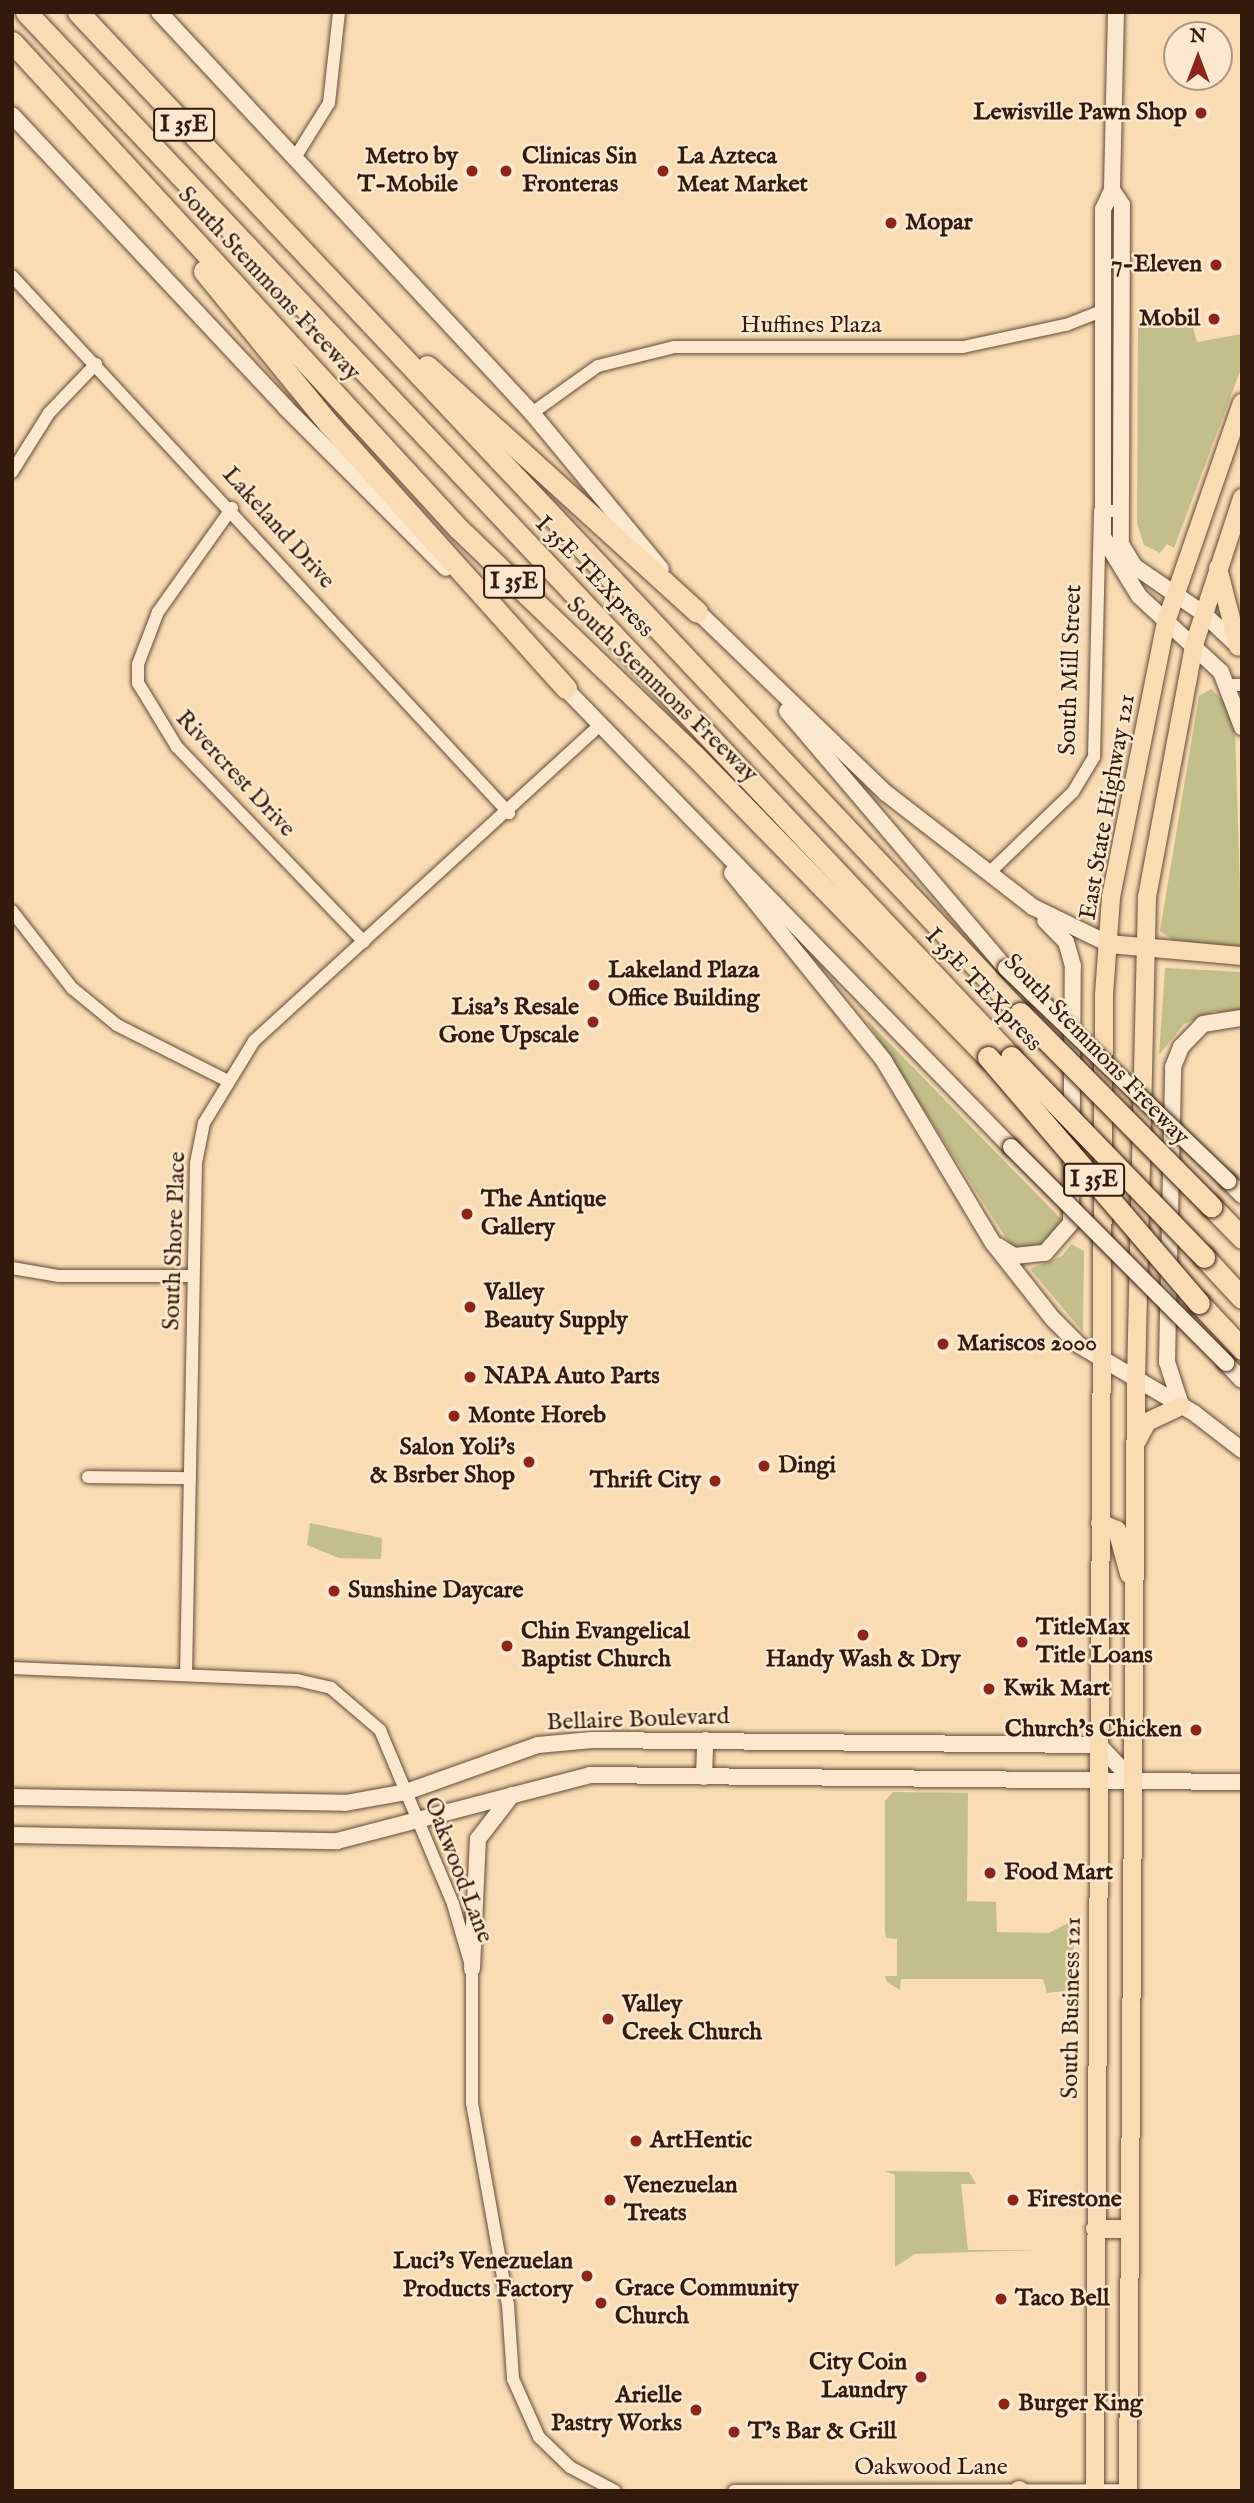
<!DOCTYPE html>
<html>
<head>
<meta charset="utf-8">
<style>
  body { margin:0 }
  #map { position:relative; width:1254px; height:2503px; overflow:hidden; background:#f9dcb4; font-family:"IM FELL English",serif }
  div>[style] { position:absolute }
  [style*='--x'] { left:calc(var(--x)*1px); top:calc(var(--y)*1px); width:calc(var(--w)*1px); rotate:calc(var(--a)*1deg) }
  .green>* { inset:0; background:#c2bf8a }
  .roads { filter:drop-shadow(0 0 2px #644a37) drop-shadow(0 0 2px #644a37) }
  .street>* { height:12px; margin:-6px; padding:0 6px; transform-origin:6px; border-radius:6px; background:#fbe8ce }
  .secondary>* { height:16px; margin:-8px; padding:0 8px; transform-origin:8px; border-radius:8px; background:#fbe8ce }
  .primary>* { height:18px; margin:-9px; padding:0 9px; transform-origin:9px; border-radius:9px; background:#f9dcb4 }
  .highway>* { height:21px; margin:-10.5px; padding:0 10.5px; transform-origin:10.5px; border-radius:10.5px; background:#f9dcb4 }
  .bridges { filter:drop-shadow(0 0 2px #321a0d) drop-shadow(0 0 2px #321a0d) }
  .secondary-bridge>* { height:16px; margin:-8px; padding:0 8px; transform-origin:8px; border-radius:8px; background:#fbe8ce }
  .highway-bridge>* { height:21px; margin:-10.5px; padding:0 10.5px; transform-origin:10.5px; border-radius:10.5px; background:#f9dcb4 }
  .dots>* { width:19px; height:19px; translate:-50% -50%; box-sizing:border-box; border:4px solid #fbe8ce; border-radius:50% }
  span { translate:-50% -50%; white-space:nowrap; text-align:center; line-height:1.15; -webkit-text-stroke:5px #fbe8ce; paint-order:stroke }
  .shield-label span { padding:2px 5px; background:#fbe8ce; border:2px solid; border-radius:5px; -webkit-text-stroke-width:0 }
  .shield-label { font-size:23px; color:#321a0d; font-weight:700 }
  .poi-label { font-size:24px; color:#321a0d; font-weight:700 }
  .right { translate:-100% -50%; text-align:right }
  .left { translate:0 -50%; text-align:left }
  .street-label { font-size:24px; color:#321a0d }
  .frame { position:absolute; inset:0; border:14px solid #321a0d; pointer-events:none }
  .north { position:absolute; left:1163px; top:21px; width:70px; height:70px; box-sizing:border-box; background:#fbe8ce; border:2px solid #ab9681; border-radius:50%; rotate:0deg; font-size:19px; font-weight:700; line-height:28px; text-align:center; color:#321a0d }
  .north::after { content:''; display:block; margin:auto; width:24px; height:32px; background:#8f2418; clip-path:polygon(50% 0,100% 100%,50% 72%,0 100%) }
</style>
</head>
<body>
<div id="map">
  <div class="green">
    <i style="clip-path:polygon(1190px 318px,1197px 342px,1242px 334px,1242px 366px,1174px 548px,1167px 544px,1160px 553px,1144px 545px,1137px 523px,1138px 328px,1142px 320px)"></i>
    <i style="clip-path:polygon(1211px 689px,1230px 707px,1235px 730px,1242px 950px,1185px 948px,1160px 931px,1199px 696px)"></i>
    <i style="clip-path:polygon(1165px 968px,1242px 972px,1242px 1016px,1215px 1011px,1184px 1024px,1159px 1055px)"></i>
    <i style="clip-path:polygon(865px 1018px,1061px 1219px,1055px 1237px,1038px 1250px,1013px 1249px)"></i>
    <i style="clip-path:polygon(1071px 1244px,1084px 1251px,1083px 1332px,1030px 1269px,1062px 1256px)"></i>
    <i style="clip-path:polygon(310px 1523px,382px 1538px,381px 1559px,339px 1558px,307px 1545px)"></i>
    <i style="clip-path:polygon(893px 1792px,968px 1793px,967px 1901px,996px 1902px,997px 1932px,1048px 1933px,1073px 1921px,1075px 1990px,1047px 1993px,1043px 1979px,901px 1979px,900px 1990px,887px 1982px,885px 1976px,897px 1976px,897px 1939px,886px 1938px,885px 1932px,885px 1801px)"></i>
    <i style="clip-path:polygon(885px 2171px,969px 2172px,976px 2184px,961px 2184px,968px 2250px,1036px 2250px,915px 2254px,895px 2267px,895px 2175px)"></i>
  </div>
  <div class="roads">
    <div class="street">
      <i style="--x:296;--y:156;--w:62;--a:-58.1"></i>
      <i style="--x:329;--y:103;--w:92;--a:-83.7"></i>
      <i style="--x:12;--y:276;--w:732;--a:47.22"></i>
      <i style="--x:532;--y:413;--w:81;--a:-35.5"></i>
      <i style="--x:598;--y:366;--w:78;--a:-14"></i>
      <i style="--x:674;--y:347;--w:289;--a:0"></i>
      <i style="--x:963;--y:347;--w:105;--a:-12.1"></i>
      <i style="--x:1066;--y:325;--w:41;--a:-21.5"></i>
      <i style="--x:12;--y:472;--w:70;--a:-57.9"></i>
      <i style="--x:49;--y:413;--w:68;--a:-46.2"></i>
      <i style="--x:232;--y:508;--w:128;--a:125.4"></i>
      <i style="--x:158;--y:612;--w:56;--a:111"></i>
      <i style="--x:138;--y:664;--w:19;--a:90"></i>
      <i style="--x:138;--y:683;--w:75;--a:58.6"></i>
      <i style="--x:177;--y:747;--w:270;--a:46.2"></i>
      <i style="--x:1227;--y:685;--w:15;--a:0"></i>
      <i style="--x:989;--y:873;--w:117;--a:-44"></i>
      <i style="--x:1073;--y:792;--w:41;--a:-59"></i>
      <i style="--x:1094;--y:757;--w:246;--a:-88.6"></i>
      <i style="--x:1100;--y:511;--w:20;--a:0"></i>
      <i style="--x:12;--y:911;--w:98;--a:52.1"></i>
      <i style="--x:72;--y:988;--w:58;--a:39.4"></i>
      <i style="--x:117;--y:1025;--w:122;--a:26.8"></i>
      <i style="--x:12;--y:1268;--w:48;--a:9.7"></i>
      <i style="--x:59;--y:1276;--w:134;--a:0"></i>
      <i style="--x:88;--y:1477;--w:102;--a:0.6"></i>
      <i style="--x:12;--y:1668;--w:285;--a:2.4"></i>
      <i style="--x:297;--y:1680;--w:35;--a:13"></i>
      <i style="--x:331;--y:1688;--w:65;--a:40.6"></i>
      <i style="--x:380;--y:1730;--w:189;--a:67.2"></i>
      <i style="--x:453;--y:1904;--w:68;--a:73.7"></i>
      <i style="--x:472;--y:1969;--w:134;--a:90"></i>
      <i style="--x:472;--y:2103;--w:205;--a:79.9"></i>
      <i style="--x:508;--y:2305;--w:74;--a:86.1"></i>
      <i style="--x:513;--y:2379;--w:64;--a:65.9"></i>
      <i style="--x:539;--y:2437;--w:43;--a:44.1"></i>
      <i style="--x:570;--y:2467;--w:51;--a:28.1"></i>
      <i style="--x:186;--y:1675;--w:512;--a:-88.88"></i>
      <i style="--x:196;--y:1163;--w:41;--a:-78.7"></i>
      <i style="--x:204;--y:1123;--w:96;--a:-58.6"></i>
      <i style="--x:254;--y:1041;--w:470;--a:-42.4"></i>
      <i style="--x:734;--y:2491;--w:394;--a:-0.1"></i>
    </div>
    <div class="secondary">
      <i style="--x:159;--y:12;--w:548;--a:47.07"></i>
      <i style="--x:532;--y:413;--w:202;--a:50.4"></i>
      <i style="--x:1116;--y:12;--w:178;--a:91.3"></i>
      <i style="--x:1112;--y:190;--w:21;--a:115"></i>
      <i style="--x:1103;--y:209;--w:328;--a:90"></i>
      <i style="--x:1103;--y:537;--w:69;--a:58.6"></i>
      <i style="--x:1139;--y:596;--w:112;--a:42.8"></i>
      <i style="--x:1221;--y:672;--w:59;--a:69.1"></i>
      <i style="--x:12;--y:115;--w:401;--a:46.9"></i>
      <i style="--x:286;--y:408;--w:226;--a:45"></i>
      <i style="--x:1112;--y:190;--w:18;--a:56"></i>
      <i style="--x:1122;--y:205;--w:339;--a:90.2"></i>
      <i style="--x:1121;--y:544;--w:26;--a:59"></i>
      <i style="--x:1134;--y:566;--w:85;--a:34.4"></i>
      <i style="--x:1204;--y:614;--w:48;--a:43.3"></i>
      <i style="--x:691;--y:605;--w:271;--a:44"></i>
      <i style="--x:886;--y:793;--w:186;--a:37.8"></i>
      <i style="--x:1033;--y:907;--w:85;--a:26"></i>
      <i style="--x:558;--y:681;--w:650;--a:45.81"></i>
      <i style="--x:787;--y:711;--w:338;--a:49.6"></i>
      <i style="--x:732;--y:873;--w:242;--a:51"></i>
      <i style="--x:884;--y:1061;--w:212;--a:59.1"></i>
      <i style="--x:993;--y:1243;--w:95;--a:51.8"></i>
      <i style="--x:1052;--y:1318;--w:38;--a:45"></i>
      <i style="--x:1079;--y:1345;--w:134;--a:30.6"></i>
      <i style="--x:1194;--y:1413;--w:61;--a:37.6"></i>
      <i style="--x:1228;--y:1181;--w:20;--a:45"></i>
      <i style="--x:998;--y:1246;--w:19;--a:32"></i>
      <i style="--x:1014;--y:1256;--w:31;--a:-6"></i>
      <i style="--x:1045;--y:1253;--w:40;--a:-49"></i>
      <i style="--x:1071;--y:1223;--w:257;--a:-89.6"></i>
      <i style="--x:1073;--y:966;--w:25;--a:-106"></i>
      <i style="--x:1066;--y:942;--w:30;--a:-134"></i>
      <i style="--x:1226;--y:1363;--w:23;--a:47"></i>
      <i style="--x:1181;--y:1405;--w:45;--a:-108"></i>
      <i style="--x:1167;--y:1362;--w:295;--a:-88.8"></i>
      <i style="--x:1173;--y:1067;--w:22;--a:-68"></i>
      <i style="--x:1181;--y:1047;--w:32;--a:-46"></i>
      <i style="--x:1203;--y:1024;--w:39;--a:-9"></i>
      <i style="--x:704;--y:1777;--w:37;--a:-88"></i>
      <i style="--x:12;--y:1797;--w:333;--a:1"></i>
      <i style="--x:345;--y:1803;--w:62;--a:-10.2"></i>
      <i style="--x:406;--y:1792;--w:140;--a:-19.6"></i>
      <i style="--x:538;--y:1745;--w:54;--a:-5.3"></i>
      <i style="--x:592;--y:1740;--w:507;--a:0.57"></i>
      <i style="--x:1099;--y:1745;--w:50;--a:46.6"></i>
      <i style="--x:12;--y:1835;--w:325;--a:1.1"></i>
      <i style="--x:337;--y:1841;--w:261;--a:-14.6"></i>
      <i style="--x:590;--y:1775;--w:652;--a:0.62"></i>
      <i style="--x:472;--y:1969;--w:130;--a:-87.4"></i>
      <i style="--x:478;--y:1839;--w:56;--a:-52.3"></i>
    </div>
    <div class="primary">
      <i style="--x:1218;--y:568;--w:81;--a:75.6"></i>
      <i style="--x:1109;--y:944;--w:134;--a:5.2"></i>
      <i style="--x:1137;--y:1441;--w:21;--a:-62"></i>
      <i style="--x:1147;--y:1422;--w:38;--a:-25"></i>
      <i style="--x:1100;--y:1523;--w:18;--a:22"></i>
      <i style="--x:1117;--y:1530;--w:46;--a:74.7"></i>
      <i style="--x:1095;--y:2229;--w:33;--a:0"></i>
      <i style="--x:1019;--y:2490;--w:2;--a:27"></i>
      <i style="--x:1095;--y:2491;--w:1496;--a:-89.66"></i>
      <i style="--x:1104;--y:995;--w:98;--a:-85.9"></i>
      <i style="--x:1111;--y:897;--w:280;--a:-78.7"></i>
      <i style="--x:1166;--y:622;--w:232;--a:-70.9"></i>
      <i style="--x:1128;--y:2491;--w:1110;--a:-89.59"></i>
      <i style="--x:1136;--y:1381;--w:484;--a:-88.7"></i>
      <i style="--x:1147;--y:897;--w:256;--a:-79.4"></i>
      <i style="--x:1194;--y:645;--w:155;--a:-71.9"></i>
    </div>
    <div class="highway">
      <i style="--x:26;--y:12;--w:1436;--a:46.69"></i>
      <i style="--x:78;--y:12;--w:1375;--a:46.74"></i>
      <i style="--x:12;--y:42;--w:660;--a:47.46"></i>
      <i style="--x:458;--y:528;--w:329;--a:43.9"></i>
      <i style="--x:695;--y:756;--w:420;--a:45.8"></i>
      <i style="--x:204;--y:271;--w:198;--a:50.8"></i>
      <i style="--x:329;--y:424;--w:355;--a:48.1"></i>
      <i style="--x:427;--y:366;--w:365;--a:42.3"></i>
      <i style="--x:1211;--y:1206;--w:45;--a:45.9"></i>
      <i style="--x:1204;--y:1257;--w:56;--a:47.2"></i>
      <i style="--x:1199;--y:1303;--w:63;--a:46.9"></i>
    </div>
  </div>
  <div class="bridges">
    <div class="secondary-bridge">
      <i style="--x:1006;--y:968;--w:308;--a:43.8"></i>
      <i style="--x:1011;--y:1147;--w:305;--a:45.1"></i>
    </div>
    <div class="highway-bridge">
      <i style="--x:1020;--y:1013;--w:272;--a:45.3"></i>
      <i style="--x:988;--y:1057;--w:324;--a:49.4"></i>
      <i style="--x:1011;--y:1057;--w:278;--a:46"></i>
    </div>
  </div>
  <div class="dots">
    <i style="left:1201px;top:113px;background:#8f2418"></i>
    <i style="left:472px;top:171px;background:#8f2418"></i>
    <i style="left:506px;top:171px;background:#8f2418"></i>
    <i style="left:663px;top:171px;background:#8f2418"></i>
    <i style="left:891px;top:223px;background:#8f2418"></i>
    <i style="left:1216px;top:265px;background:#8f2418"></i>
    <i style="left:1214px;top:319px;background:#8f2418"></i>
    <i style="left:594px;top:985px;background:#8f2418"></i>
    <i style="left:593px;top:1022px;background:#8f2418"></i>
    <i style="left:467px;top:1214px;background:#8f2418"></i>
    <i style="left:470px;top:1307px;background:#8f2418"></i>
    <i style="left:943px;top:1344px;background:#8f2418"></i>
    <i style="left:470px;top:1377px;background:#8f2418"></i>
    <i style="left:454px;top:1416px;background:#8f2418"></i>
    <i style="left:529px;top:1462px;background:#8f2418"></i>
    <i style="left:764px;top:1466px;background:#8f2418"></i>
    <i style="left:715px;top:1481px;background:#8f2418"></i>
    <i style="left:334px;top:1591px;background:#8f2418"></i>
    <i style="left:863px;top:1635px;background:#8f2418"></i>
    <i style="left:1022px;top:1642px;background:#8f2418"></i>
    <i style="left:507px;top:1646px;background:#8f2418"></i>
    <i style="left:989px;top:1689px;background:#8f2418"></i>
    <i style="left:1196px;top:1730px;background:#8f2418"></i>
    <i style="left:990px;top:1873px;background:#8f2418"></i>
    <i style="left:608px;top:2019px;background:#8f2418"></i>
    <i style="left:636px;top:2141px;background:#8f2418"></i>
    <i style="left:610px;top:2200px;background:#8f2418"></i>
    <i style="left:1013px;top:2200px;background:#8f2418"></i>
    <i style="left:587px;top:2276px;background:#8f2418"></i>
    <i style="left:1001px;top:2299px;background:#8f2418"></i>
    <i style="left:601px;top:2303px;background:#8f2418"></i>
    <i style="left:921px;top:2377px;background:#8f2418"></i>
    <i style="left:1004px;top:2404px;background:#8f2418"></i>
    <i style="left:696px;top:2410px;background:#8f2418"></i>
    <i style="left:734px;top:2432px;background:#8f2418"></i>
  </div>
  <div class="shield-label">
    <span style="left:184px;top:125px">I 35E</span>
    <span style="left:514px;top:582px">I 35E</span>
    <span style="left:1094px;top:1180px">I 35E</span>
  </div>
  <div class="poi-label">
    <span class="right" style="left:1187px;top:113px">Lewisville Pawn Shop</span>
    <span class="right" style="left:458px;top:171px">Metro by<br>T-Mobile</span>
    <span class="left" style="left:522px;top:171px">Clinicas Sin<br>Fronteras</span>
    <span class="left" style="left:677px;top:171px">La Azteca<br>Meat Market</span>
    <span class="left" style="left:905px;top:223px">Mopar</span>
    <span class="right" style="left:1202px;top:265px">7-Eleven</span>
    <span class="right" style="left:1200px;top:319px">Mobil</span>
    <span class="left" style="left:608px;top:985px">Lakeland Plaza<br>Office Building</span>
    <span class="right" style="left:579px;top:1022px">Lisa's Resale<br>Gone Upscale</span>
    <span class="left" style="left:481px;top:1214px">The Antique<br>Gallery</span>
    <span class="left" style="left:484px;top:1307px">Valley<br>Beauty Supply</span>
    <span class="left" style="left:957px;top:1344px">Mariscos 2000</span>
    <span class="left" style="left:484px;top:1377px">NAPA Auto Parts</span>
    <span class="left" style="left:468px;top:1416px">Monte Horeb</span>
    <span class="right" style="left:515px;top:1462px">Salon Yoli's<br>&amp; Bsrber Shop</span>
    <span class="left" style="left:778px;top:1466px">Dingi</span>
    <span class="right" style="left:701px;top:1481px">Thrift City</span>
    <span class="left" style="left:348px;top:1591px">Sunshine Daycare</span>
    <span class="left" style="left:1036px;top:1642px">TitleMax<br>Title Loans</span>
    <span class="left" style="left:521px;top:1646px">Chin Evangelical<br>Baptist Church</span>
    <span style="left:863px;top:1660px">Handy Wash &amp; Dry</span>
    <span class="left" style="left:1003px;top:1689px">Kwik Mart</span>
    <span class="right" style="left:1182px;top:1730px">Church's Chicken</span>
    <span class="left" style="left:1004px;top:1873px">Food Mart</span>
    <span class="left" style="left:622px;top:2019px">Valley<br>Creek Church</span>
    <span class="left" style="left:650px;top:2141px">ArtHentic</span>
    <span class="left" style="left:624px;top:2200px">Venezuelan<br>Treats</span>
    <span class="left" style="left:1027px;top:2200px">Firestone</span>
    <span class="right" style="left:573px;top:2276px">Luci's Venezuelan<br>Products Factory</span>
    <span class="left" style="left:615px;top:2303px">Grace Community<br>Church</span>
    <span class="left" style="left:1015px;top:2299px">Taco Bell</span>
    <span class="right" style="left:907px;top:2377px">City Coin<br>Laundry</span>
    <span class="right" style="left:682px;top:2410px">Arielle<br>Pastry Works</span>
    <span class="left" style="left:1018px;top:2404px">Burger King</span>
    <span class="left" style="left:748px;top:2432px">T's Bar &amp; Grill</span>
  </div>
  <div class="street-label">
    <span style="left:269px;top:284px;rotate:47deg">South Stemmons Freeway</span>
    <span style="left:811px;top:326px">Huffines Plaza</span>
    <span style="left:278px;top:528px;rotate:48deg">Lakeland Drive</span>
    <span style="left:594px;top:577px;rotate:46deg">I 35E TEXpress</span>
    <span style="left:1071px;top:670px;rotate:-88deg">South Mill Street</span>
    <span style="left:662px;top:690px;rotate:44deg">South Stemmons Freeway</span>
    <span style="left:235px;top:774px;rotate:47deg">Rivercrest Drive</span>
    <span style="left:1108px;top:807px;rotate:-80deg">East State Highway 121</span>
    <span style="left:983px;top:990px;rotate:47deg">I 35E TEXpress</span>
    <span style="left:1096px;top:1050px;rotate:46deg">South Stemmons Freeway</span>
    <span style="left:175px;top:1241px;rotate:-88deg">South Shore Place</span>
    <span style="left:638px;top:1720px;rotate:-2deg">Bellaire Boulevard</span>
    <span style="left:458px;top:1870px;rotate:69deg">Oakwood Lane</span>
    <span style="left:1072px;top:2008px;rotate:-89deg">South Business 121</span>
    <span style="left:931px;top:2468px">Oakwood Lane</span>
  </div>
  <div class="frame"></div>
  <div class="north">N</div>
</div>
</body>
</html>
